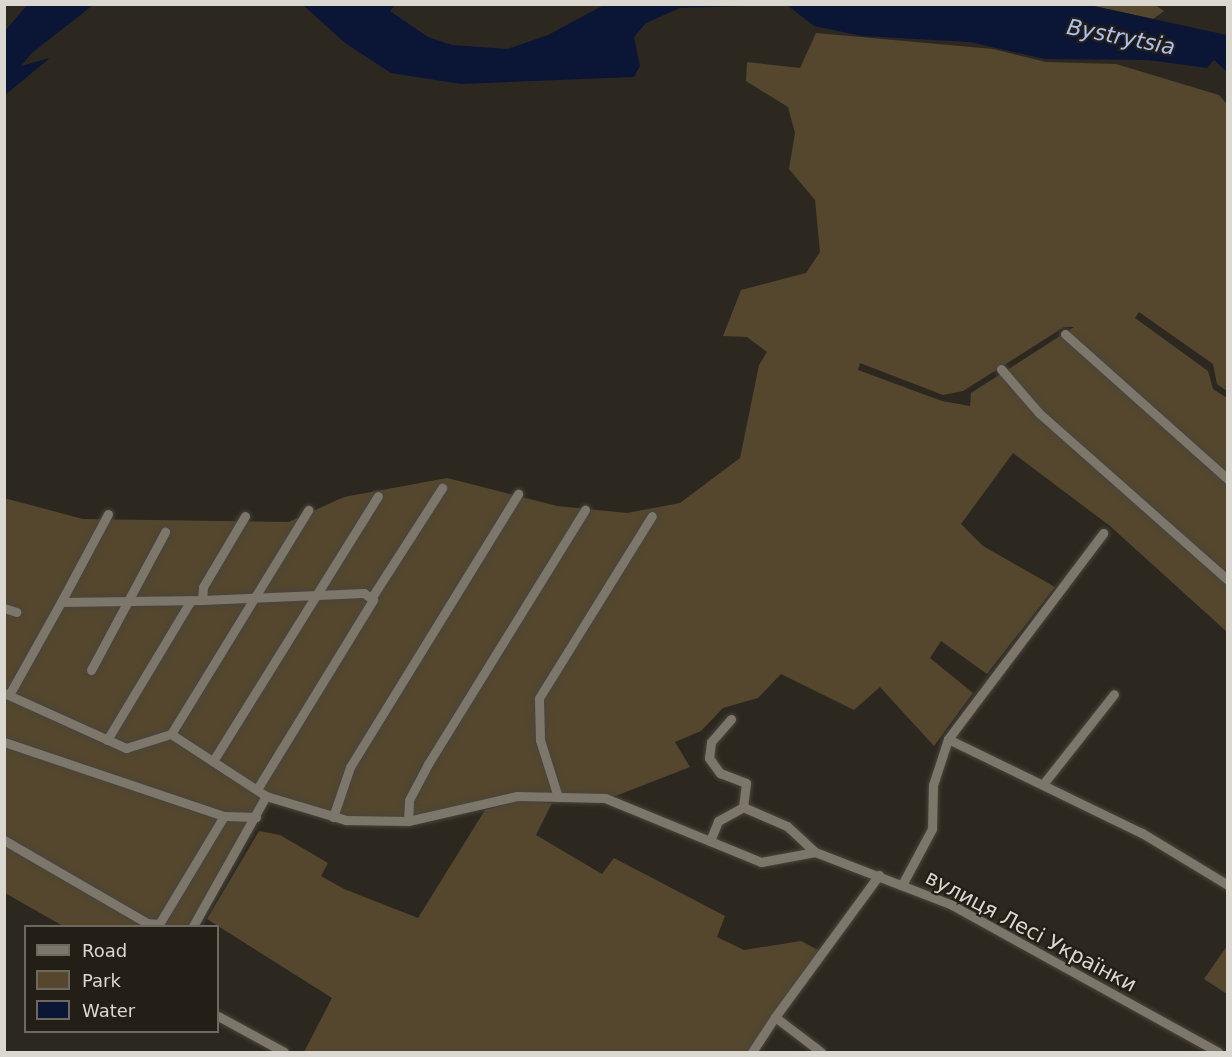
<!DOCTYPE html>
<html>
<head>
<meta charset="utf-8">
<style>
  body { margin:0 }
  #map { position:relative; width:1232px; height:1057px; overflow:hidden; background:#2d281f; font-family:"DejaVu Sans",sans-serif }
  div>[style] { position:absolute }
  [style*='--x'] { left:calc(var(--x)*1px); top:calc(var(--y)*1px); width:calc(var(--w)*1px); rotate:calc(var(--a)*1deg) }
  .green>* { inset:0; background:#54472e }
  .water>* { inset:0; background:#0b1536 }
  .roads { filter:drop-shadow(0 0 2px #49453d) drop-shadow(0 0 2px #49453d) }
  .minor>* { height:9px; margin:-4.5px; padding:0 4.5px; transform-origin:4.5px; border-radius:4.5px; background:#7d776b }
  span { translate:-50% -50%; white-space:nowrap; text-align:center; line-height:1.15; -webkit-text-stroke:4.5px #241f16; paint-order:stroke }
  .street-label { font-size:21px; color:#dbd8d2 }
  .water-label { font-size:22px; color:#abc0f3; font-style:italic }
  .frame { position:absolute; inset:0; border:6px solid #dbd8d2; pointer-events:none }
  .legend { position:absolute; left:24px; top:925px; width:195px; height:108px; box-sizing:border-box; background:#241f16; border:2px solid #6d6961; margin:0; padding:8px 10px; list-style:none; font-size:18px; color:#dbd8d2 }
  .legend li { display:flex; align-items:center; gap:12px; height:30px }
  .legend b { width:30px; border:2px solid #6d6961 }
</style>
</head>
<body>
<div id="map">
  <div class="green">
    <i style="clip-path:polygon(1090px 5px,1155px 5px,1164px 11px,1153px 19px)"></i>
    <i style="clip-path:polygon(evenodd,816px 33px,993px 49px,1046px 62px,1116px 64px,1219px 95px,1227px 104px,1227px 391px,1217px 384px,1213px 364px,1139px 312px,1135px 318px,1208px 371px,1213px 389px,1227px 398px,1227px 632px,1110px 526px,1013px 453px,961px 524px,983px 546px,1055px 587px,987px 674px,941px 641px,930px 658px,973px 693px,934px 746px,880px 687px,854px 710px,781px 674px,758px 698px,723px 708px,701px 731px,675px 742px,690px 767px,613px 797px,526px 795px,397px 820px,342px 817px,264px 792px,194px 926px,63px 926px,5px 893px,4px 498px,83px 519px,289px 522px,344px 497px,447px 478px,557px 506px,627px 513px,680px 503px,740px 458px,759px 365px,767px 352px,747px 337px,723px 336px,741px 290px,806px 273px,820px 252px,815px 200px,789px 169px,795px 133px,788px 107px,746px 81px,747px 62px,800px 68px,816px 33px,1064px 327px,1074px 327px,971px 393px,970px 406px,942px 401px,858px 370px,860px 363px,943px 395px,963px 391px,1064px 327px)"></i>
    <i style="clip-path:polygon(519px 801px,552px 803px,536px 835px,602px 874px,614px 858px,725px 916px,717px 937px,744px 950px,801px 941px,820px 951px,747px 1052px,304px 1052px,332px 998px,207px 919px,259px 831px,280px 835px,328px 863px,321px 876px,344px 889px,418px 918px,485px 810px)"></i>
    <i style="clip-path:polygon(1227px 946px,1227px 994px,1204px 979px)"></i>
  </div>
  <div class="water">
    <i style="clip-path:polygon(28px 4px,93px 5px,32px 53px,21px 66px,50px 58px,5px 95px,5px 31px)"></i>
    <i style="clip-path:polygon(303px 5px,395px 5px,390px 11px,428px 37px,452px 45px,507px 49px,548px 35px,604px 5px,780px 5px,680px 8px,646px 23px,634px 37px,640px 66px,634px 77px,461px 84px,391px 73px,345px 43px)"></i>
    <i style="clip-path:polygon(787px 5px,1089px 5px,1227px 35px,1227px 72px,1214px 60px,1207px 68px,1148px 60px,1045px 59px,970px 42px,862px 36px,814px 26px)"></i>
  </div>
  <div class="roads">
    <div class="minor">
      <i style="--x:1065;--y:334;--w:218;--a:41.7"></i>
      <i style="--x:1001;--y:369;--w:58;--a:49.2"></i>
      <i style="--x:1039;--y:413;--w:252;--a:41.5"></i>
      <i style="--x:108;--y:514;--w:100;--a:118.1"></i>
      <i style="--x:61;--y:602;--w:141;--a:-0.8"></i>
      <i style="--x:245;--y:516;--w:82;--a:120.6"></i>
      <i style="--x:203;--y:587;--w:13;--a:94"></i>
      <i style="--x:202;--y:600;--w:162;--a:-2.5"></i>
      <i style="--x:364;--y:593;--w:11;--a:38"></i>
      <i style="--x:373;--y:600;--w:220;--a:121.5"></i>
      <i style="--x:372;--y:597;--w:130;--a:-57.3"></i>
      <i style="--x:4;--y:608;--w:13;--a:18"></i>
      <i style="--x:91;--y:670;--w:157;--a:-61.8"></i>
      <i style="--x:4;--y:693;--w:134;--a:24.3"></i>
      <i style="--x:126;--y:748;--w:47;--a:-17.3"></i>
      <i style="--x:171;--y:734;--w:113;--a:33.1"></i>
      <i style="--x:266;--y:796;--w:84;--a:16.7"></i>
      <i style="--x:346;--y:820;--w:62;--a:0.9"></i>
      <i style="--x:408;--y:821;--w:112;--a:-12.9"></i>
      <i style="--x:517;--y:796;--w:88;--a:1.3"></i>
      <i style="--x:605;--y:798;--w:169;--a:22.3"></i>
      <i style="--x:761;--y:862;--w:55;--a:-10.5"></i>
      <i style="--x:815;--y:852;--w:147;--a:21.1"></i>
      <i style="--x:952;--y:905;--w:304;--a:28.9"></i>
      <i style="--x:9;--y:695;--w:107;--a:-60.8"></i>
      <i style="--x:731;--y:719;--w:30;--a:131"></i>
      <i style="--x:711;--y:742;--w:16;--a:97"></i>
      <i style="--x:709;--y:758;--w:19;--a:54"></i>
      <i style="--x:720;--y:773;--w:28;--a:21"></i>
      <i style="--x:746;--y:783;--w:24;--a:97"></i>
      <i style="--x:171;--y:734;--w:263;--a:-58.5"></i>
      <i style="--x:948;--y:739;--w:258;--a:-53"></i>
      <i style="--x:107;--y:740;--w:163;--a:-59"></i>
      <i style="--x:4;--y:742;--w:232;--a:18.6"></i>
      <i style="--x:224;--y:816;--w:126;--a:121"></i>
      <i style="--x:159;--y:924;--w:12;--a:-175"></i>
      <i style="--x:147;--y:923;--w:165;--a:-149.9"></i>
      <i style="--x:213;--y:761;--w:312;--a:-58.1"></i>
      <i style="--x:1044;--y:783;--w:113;--a:-51.8"></i>
      <i style="--x:558;--y:797;--w:60;--a:-107.5"></i>
      <i style="--x:540;--y:740;--w:42;--a:-91.4"></i>
      <i style="--x:539;--y:698;--w:214;--a:-58.2"></i>
      <i style="--x:224;--y:816;--w:32;--a:2"></i>
      <i style="--x:333;--y:817;--w:53;--a:-71.2"></i>
      <i style="--x:350;--y:767;--w:321;--a:-58.4"></i>
      <i style="--x:408;--y:821;--w:21;--a:-87"></i>
      <i style="--x:409;--y:800;--w:41;--a:-62.2"></i>
      <i style="--x:428;--y:764;--w:299;--a:-58.3"></i>
      <i style="--x:710;--y:841;--w:22;--a:-68"></i>
      <i style="--x:718;--y:821;--w:29;--a:-29"></i>
      <i style="--x:743;--y:807;--w:48;--a:23.4"></i>
      <i style="--x:787;--y:826;--w:38;--a:43"></i>
      <i style="--x:903;--y:883;--w:61;--a:-61.8"></i>
      <i style="--x:932;--y:829;--w:44;--a:-88.7"></i>
      <i style="--x:933;--y:785;--w:48;--a:-71.9"></i>
      <i style="--x:948;--y:739;--w:216;--a:25.9"></i>
      <i style="--x:1142;--y:833;--w:100;--a:31.2"></i>
      <i style="--x:193;--y:926;--w:149;--a:-60.7"></i>
      <i style="--x:218;--y:1016;--w:75;--a:28.6"></i>
      <i style="--x:775;--y:1017;--w:176;--a:-53.8"></i>
      <i style="--x:752;--y:1052;--w:42;--a:-56.7"></i>
      <i style="--x:775;--y:1017;--w:58;--a:37.3"></i>
    </div>
  </div>
  <div class="street-label">
    <span style="left:1031px;top:931px;rotate:28deg">вулиця Лесі Українки</span>
  </div>
  <div class="water-label">
    <span style="left:1121px;top:37px;rotate:11deg">Bystrytsia</span>
  </div>
  <div class="frame"></div>
  <ul class="legend">
  <li><b style="height:8px;background:#7d776b"></b>Road</li>
  <li><b style="height:16px;background:#54472e"></b>Park</li>
  <li><b style="height:16px;background:#0b1536"></b>Water</li>
  </ul>
</div>
</body>
</html>
